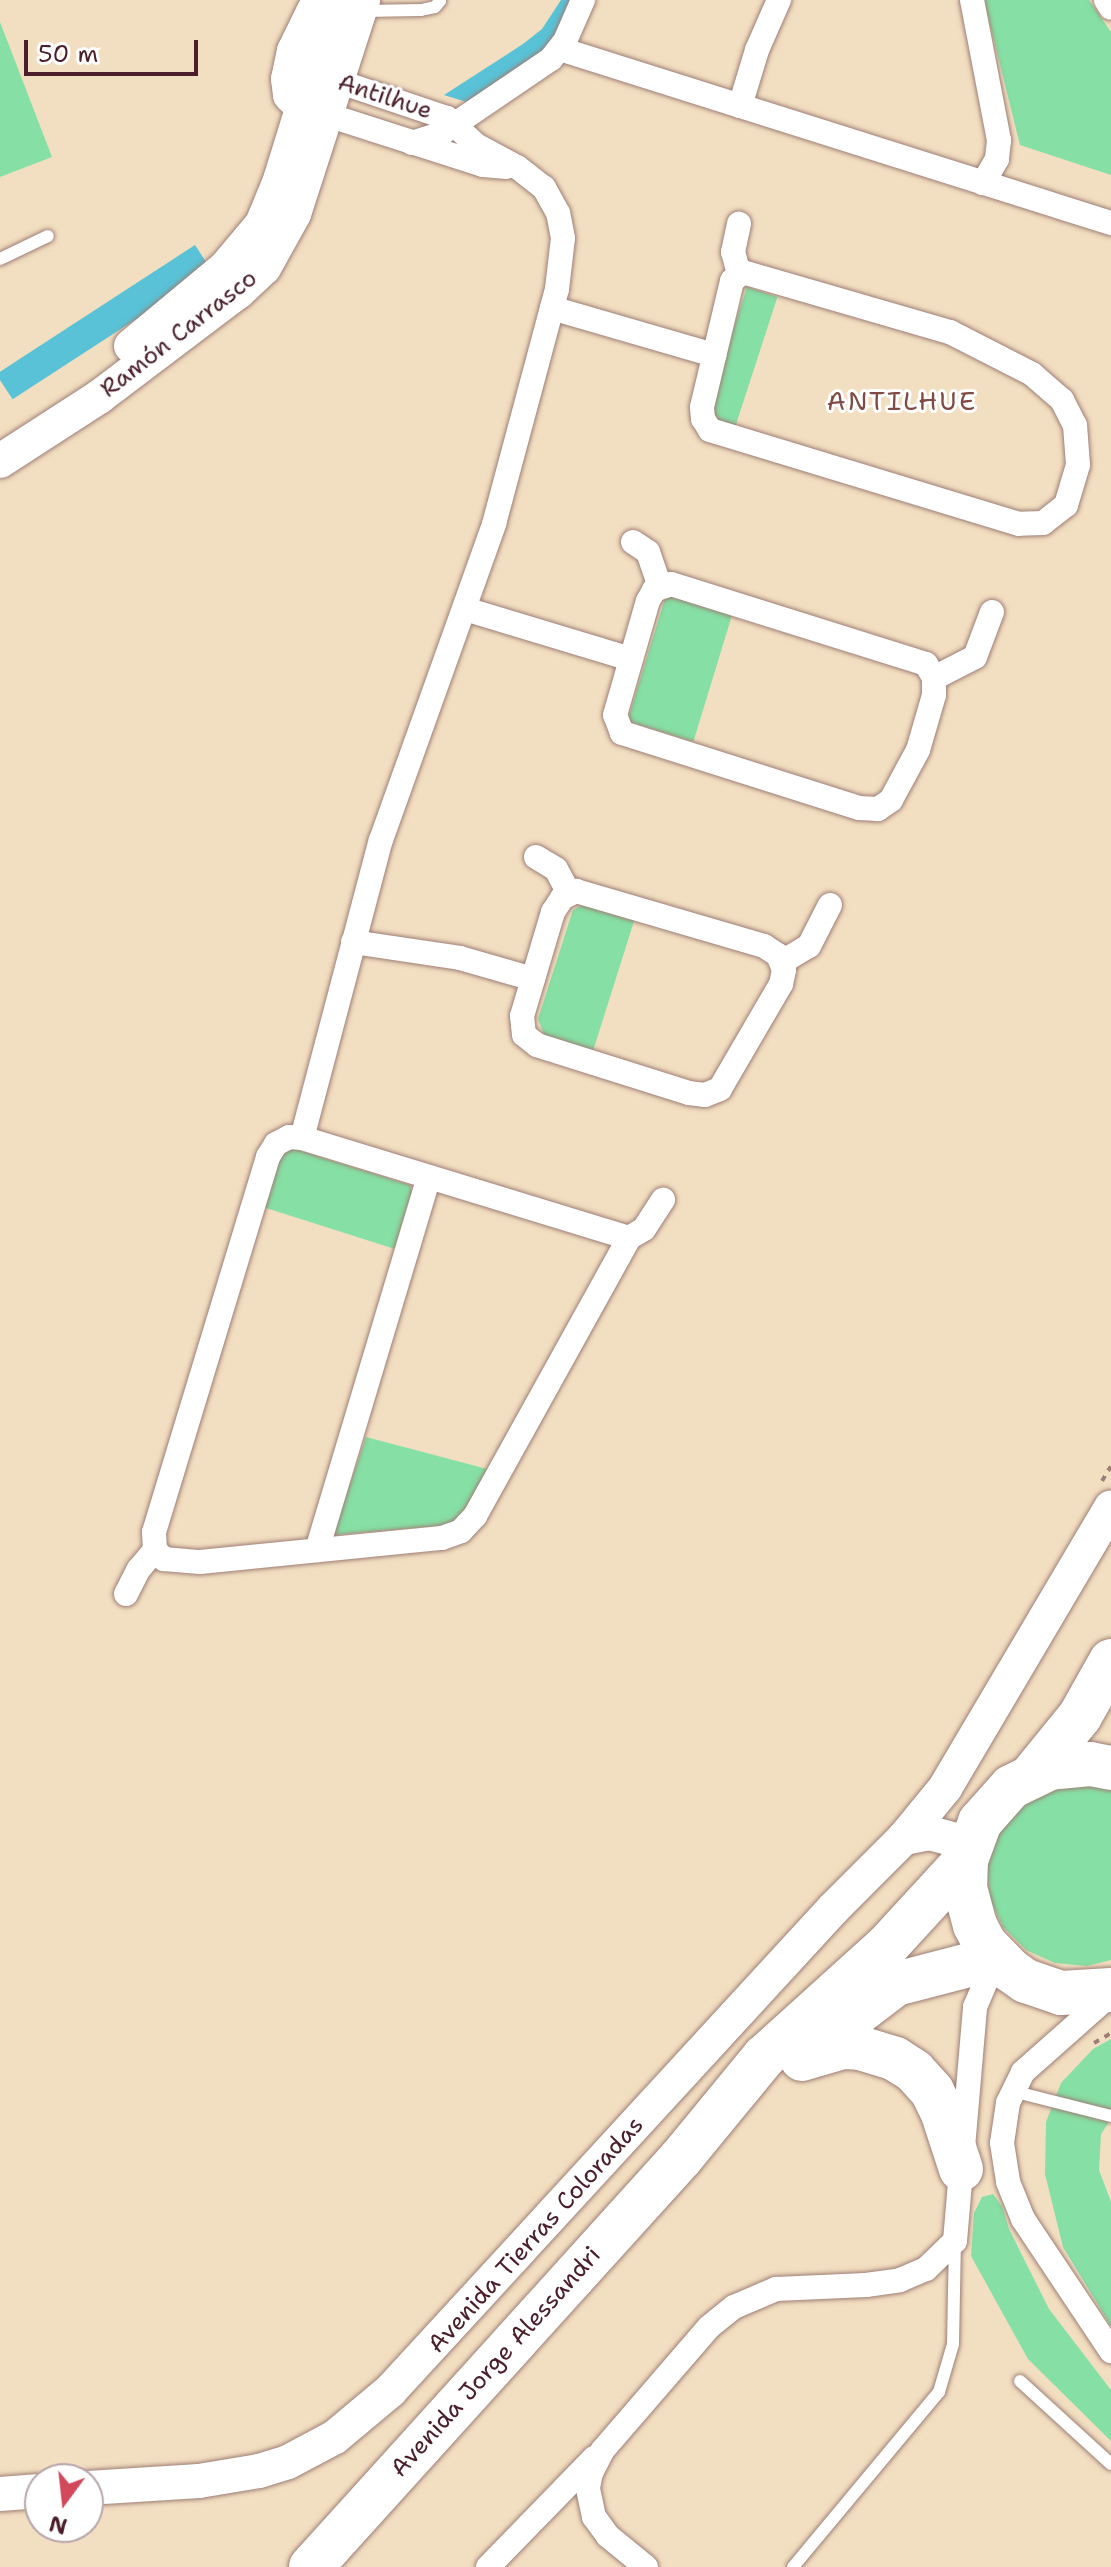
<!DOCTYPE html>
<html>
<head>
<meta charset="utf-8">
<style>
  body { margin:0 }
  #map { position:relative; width:1111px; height:2567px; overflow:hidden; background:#f2dec0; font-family:"Shantell Sans",sans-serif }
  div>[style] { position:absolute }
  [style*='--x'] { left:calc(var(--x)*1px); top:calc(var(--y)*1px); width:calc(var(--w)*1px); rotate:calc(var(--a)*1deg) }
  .green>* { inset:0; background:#86dfa4; transform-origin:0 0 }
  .water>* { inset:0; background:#59c2d6; transform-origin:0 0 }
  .path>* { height:4px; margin-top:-2px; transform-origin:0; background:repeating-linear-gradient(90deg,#9e7e76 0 6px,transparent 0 12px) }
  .roads { filter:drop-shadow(0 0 2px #9e7e76) drop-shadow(0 0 2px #9e7e76) }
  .lane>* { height:12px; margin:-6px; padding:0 6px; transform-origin:6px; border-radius:6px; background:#fff }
  .street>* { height:24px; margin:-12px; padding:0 12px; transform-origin:12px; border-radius:12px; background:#fff }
  .secondary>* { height:34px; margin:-17px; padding:0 17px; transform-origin:17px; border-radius:17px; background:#fff }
  .highway>* { height:44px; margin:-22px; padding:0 22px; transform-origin:22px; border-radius:22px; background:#fff }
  span { translate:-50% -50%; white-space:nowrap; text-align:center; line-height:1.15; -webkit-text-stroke:6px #fff; paint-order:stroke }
  .street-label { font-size:24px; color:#4a1f2b }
  .neighbourhood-label { font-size:26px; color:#804b45; letter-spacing:2px }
  .north { position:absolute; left:24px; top:2463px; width:80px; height:80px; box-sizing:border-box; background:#fff; border:2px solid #b7a5aa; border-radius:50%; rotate:195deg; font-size:22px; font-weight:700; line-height:32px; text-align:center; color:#4a1f2b }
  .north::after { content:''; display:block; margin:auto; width:28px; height:36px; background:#d1495b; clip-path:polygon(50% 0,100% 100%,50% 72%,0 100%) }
  .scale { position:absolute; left:24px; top:40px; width:174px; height:36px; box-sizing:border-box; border:4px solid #4a1f2b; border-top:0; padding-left:10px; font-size:24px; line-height:28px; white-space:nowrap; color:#4a1f2b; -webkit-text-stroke:6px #fff; paint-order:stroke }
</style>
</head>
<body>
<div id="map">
  <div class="green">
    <i style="clip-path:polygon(984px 0,1089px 0,1111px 32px,1111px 175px,1020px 145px)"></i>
    <i style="clip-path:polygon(0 22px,52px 157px,0 177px)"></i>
    <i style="left:747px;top:287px;width:32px;height:136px;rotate:18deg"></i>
    <i style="left:666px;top:595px;width:69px;height:132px;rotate:17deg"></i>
    <i style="clip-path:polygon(586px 903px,635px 918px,593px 1051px,545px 1037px,538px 1019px,573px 910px)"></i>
    <i style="clip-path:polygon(282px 1145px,410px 1185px,414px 1199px,398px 1250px,263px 1207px)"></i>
    <i style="clip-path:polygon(366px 1437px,491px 1470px,460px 1524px,333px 1535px)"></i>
    <i style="clip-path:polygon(1065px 1784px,1094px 1784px,1111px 1790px,1111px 1960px,1087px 1966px,1055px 1963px,1026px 1950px,1003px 1927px,990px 1899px,987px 1867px,995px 1836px,1014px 1810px)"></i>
    <i style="clip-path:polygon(1111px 2039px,1111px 2119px,1101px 2134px,1099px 2170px,1111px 2202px,1111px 2326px,1063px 2247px,1045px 2174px,1046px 2122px,1061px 2083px,1093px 2049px)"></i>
    <i style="clip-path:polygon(993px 2194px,1002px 2206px,1009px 2229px,1049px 2309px,1111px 2390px,1111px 2441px,1028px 2359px,971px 2256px,974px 2213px,982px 2197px)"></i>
  </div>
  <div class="water">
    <i style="clip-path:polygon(561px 0,578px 0,540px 58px,473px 104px,444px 95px,523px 44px,542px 29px)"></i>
    <i style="left:195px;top:245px;width:30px;height:237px;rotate:57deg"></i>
  </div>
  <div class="path">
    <i style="--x:1102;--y:1481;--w:17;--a:-59"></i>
    <i style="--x:1094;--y:2043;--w:20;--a:-30"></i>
  </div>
  <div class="roads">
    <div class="lane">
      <i style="--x:363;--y:11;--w:58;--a:-1"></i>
      <i style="--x:421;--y:10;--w:14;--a:-12"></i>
      <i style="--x:435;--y:7;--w:8;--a:-50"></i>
      <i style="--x:0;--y:259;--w:53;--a:-25.6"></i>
      <i style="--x:1012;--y:2091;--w:102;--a:14.2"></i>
      <i style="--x:1020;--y:2381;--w:123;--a:42.4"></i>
      <i style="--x:793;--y:2567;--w:228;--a:-50.2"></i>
      <i style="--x:939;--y:2392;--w:50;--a:-73.7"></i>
      <i style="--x:953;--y:2344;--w:100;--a:-88.9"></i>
    </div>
    <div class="street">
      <i style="--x:972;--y:0;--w:143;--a:79.1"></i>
      <i style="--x:999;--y:140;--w:19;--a:96"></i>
      <i style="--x:997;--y:159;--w:28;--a:120"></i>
      <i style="--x:1106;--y:0;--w:9;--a:58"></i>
      <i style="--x:560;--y:49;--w:578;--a:17.53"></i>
      <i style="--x:740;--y:106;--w:59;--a:-73.1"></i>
      <i style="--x:757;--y:50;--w:55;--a:-66.3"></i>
      <i style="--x:312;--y:110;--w:180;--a:17.8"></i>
      <i style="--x:483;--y:165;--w:24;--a:5"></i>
      <i style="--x:412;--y:143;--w:32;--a:-18"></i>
      <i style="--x:442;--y:133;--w:132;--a:-34.2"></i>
      <i style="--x:551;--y:59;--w:23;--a:-52"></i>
      <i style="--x:565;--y:41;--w:45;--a:-66.3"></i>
      <i style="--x:743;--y:272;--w:216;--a:16.2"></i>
      <i style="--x:950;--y:332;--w:92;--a:27.1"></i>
      <i style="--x:1032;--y:374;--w:40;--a:41"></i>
      <i style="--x:1062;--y:400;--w:28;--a:63"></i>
      <i style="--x:1075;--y:425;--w:40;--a:85.7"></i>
      <i style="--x:1078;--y:465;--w:42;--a:106.7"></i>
      <i style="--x:1066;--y:505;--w:29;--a:142"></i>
      <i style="--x:1043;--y:523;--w:24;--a:178"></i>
      <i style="--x:1019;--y:524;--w:323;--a:-163.1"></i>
      <i style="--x:710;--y:430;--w:13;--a:-122"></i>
      <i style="--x:703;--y:419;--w:12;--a:-95"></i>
      <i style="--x:702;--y:407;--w:130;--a:-76.6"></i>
      <i style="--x:732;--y:281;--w:14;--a:-39"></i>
      <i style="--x:739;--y:274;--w:23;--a:-105"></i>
      <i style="--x:733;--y:252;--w:29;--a:-78"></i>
      <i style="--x:552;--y:308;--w:169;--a:16.2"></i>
      <i style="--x:633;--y:542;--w:18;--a:34"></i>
      <i style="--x:648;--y:552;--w:37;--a:71"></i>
      <i style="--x:671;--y:584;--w:267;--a:17.4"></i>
      <i style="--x:926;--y:664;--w:16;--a:60"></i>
      <i style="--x:934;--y:678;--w:17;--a:90"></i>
      <i style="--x:934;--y:695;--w:57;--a:106.2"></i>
      <i style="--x:918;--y:750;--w:57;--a:118.4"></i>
      <i style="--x:891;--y:800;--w:16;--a:145"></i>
      <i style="--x:878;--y:809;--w:19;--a:-177"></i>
      <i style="--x:859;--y:808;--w:249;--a:-162.4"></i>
      <i style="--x:622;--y:733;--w:19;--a:-111"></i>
      <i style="--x:615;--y:715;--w:119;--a:-73.9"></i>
      <i style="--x:648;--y:601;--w:13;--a:-61"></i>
      <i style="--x:654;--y:590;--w:18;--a:-19"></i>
      <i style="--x:465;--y:609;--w:173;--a:16.8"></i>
      <i style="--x:934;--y:678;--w:46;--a:-27.1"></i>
      <i style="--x:975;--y:657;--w:48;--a:-69.3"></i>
      <i style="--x:536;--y:857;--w:23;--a:31"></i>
      <i style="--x:556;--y:869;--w:27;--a:62"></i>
      <i style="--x:576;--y:891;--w:196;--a:16.3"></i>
      <i style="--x:764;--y:946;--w:17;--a:33"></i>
      <i style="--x:778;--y:955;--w:16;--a:68"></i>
      <i style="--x:784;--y:970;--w:14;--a:102"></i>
      <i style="--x:781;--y:984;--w:121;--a:120.2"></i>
      <i style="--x:720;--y:1089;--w:16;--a:158"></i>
      <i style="--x:705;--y:1095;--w:16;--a:-173"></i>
      <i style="--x:689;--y:1093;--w:159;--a:-162.5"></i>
      <i style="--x:537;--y:1045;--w:16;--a:-142"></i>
      <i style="--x:524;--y:1035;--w:19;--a:-96"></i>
      <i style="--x:522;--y:1016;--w:109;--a:-73.4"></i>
      <i style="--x:553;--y:912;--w:17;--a:-57"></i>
      <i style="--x:562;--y:898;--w:16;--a:-27"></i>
      <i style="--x:353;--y:942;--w:108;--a:8.5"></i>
      <i style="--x:460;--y:958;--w:76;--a:16"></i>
      <i style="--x:782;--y:962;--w:31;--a:-31"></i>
      <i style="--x:809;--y:946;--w:46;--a:-62.9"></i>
      <i style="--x:302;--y:1138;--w:308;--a:-75.2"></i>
      <i style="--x:381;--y:840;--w:336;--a:-70.3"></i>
      <i style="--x:494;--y:524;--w:243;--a:-75"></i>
      <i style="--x:557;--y:289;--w:51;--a:-83.3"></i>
      <i style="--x:563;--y:238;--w:25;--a:-101"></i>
      <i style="--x:558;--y:213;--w:29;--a:-119"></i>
      <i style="--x:544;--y:188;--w:34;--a:-142"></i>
      <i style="--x:517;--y:167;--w:47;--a:-151.8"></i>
      <i style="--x:476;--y:145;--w:40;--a:-137"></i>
      <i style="--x:447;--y:118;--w:132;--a:-161.4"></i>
      <i style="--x:629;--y:1238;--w:342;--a:-163"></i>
      <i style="--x:302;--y:1138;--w:13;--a:-176"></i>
      <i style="--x:289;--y:1137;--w:15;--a:152"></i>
      <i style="--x:276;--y:1144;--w:15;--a:122"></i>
      <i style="--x:268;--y:1157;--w:392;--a:106.9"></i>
      <i style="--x:154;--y:1532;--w:18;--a:87"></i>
      <i style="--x:155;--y:1550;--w:13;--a:45"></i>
      <i style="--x:164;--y:1559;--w:36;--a:5"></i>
      <i style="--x:200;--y:1562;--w:243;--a:-5.7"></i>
      <i style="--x:442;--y:1538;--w:20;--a:-20"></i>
      <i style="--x:461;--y:1531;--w:21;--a:-47"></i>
      <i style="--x:475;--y:1516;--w:318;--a:-61"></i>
      <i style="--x:629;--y:1238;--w:17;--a:-31"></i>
      <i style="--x:644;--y:1229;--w:35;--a:-57"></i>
      <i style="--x:317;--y:1550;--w:389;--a:-73.3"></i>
      <i style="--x:126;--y:1594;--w:28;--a:-63"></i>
      <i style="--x:139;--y:1569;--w:25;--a:-50"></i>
      <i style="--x:1111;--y:1994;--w:118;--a:138.4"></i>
      <i style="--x:1023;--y:2072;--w:34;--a:116"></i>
      <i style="--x:1008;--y:2103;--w:40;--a:98.5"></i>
      <i style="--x:1002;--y:2143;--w:39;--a:81"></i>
      <i style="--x:1008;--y:2182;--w:40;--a:68"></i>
      <i style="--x:1023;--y:2219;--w:159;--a:56.3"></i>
      <i style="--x:488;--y:2567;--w:152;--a:-45.8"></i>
      <i style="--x:646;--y:2567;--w:49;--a:-140.8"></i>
      <i style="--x:608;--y:2536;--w:24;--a:-126"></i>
      <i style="--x:594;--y:2517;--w:30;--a:-102"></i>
      <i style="--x:588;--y:2488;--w:15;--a:-79"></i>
      <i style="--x:591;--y:2473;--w:25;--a:-63"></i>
      <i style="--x:602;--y:2451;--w:164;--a:-49.2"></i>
      <i style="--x:709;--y:2327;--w:32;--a:-39"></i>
      <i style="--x:734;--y:2307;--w:46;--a:-23.2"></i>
      <i style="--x:776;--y:2289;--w:90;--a:-2.5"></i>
      <i style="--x:866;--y:2285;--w:34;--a:-8"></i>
      <i style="--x:900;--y:2280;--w:28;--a:-23"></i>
      <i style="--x:926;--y:2269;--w:40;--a:-44"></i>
      <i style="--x:955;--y:2241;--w:235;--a:-85.1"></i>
      <i style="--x:975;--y:2007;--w:53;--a:-66.8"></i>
    </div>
    <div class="secondary">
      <i style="--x:302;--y:107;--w:17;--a:-135"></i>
      <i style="--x:290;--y:95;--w:16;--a:-97"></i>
      <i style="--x:288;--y:79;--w:29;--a:-78"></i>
      <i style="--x:294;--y:51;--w:46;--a:-64"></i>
      <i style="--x:131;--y:346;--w:124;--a:-39.7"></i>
      <i style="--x:226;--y:267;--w:56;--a:-50.1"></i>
      <i style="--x:262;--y:224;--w:44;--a:-67.5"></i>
      <i style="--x:279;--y:183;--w:192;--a:-72.7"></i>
      <i style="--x:0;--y:461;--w:118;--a:-32.9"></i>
      <i style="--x:99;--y:397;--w:174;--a:-37.1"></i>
      <i style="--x:238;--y:292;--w:35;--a:-43"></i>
      <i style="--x:264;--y:268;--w:62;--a:-60.9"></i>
      <i style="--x:294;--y:214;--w:225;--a:-72.1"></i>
      <i style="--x:904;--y:1838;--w:26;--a:-11"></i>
      <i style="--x:930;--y:1833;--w:41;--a:15.4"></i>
      <i style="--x:88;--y:2488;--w:111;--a:-3.6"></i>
      <i style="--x:199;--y:2481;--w:61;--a:-9.5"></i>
      <i style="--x:259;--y:2471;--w:30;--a:-17"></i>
      <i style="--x:288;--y:2462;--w:53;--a:-28"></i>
      <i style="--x:335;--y:2437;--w:72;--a:-39.9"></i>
      <i style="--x:390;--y:2391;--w:655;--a:-47.41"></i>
      <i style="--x:833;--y:1909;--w:100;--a:-45"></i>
      <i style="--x:904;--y:1838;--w:65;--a:-50.6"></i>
      <i style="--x:945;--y:1788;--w:326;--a:-59.4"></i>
      <i style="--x:0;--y:2494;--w:40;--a:-4.3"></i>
    </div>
    <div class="highway">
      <i style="--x:1111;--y:1768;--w:21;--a:-169"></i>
      <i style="--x:1090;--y:1764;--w:40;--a:174.3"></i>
      <i style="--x:1050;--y:1768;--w:43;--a:154"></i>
      <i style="--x:1011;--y:1787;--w:47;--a:131.5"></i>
      <i style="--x:980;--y:1822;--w:40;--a:110.2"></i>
      <i style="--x:966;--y:1860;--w:28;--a:92"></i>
      <i style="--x:965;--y:1888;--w:38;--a:75"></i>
      <i style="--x:975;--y:1925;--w:20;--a:63"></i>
      <i style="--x:984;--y:1943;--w:37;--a:46"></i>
      <i style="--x:1010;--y:1970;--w:19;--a:35"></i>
      <i style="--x:1026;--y:1981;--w:37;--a:19"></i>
      <i style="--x:1061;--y:1993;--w:50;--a:-3.4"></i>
      <i style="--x:1032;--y:1775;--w:76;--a:-50.9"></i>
      <i style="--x:1080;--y:1716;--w:63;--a:-60.6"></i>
      <i style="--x:834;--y:2031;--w:78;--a:-37.2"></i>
      <i style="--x:896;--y:1984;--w:103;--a:-14.6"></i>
      <i style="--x:802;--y:2059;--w:43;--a:-16.3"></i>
      <i style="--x:843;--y:2047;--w:17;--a:3"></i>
      <i style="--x:860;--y:2048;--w:37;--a:17"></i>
      <i style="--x:895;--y:2059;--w:22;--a:32"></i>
      <i style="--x:914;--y:2071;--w:27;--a:48"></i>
      <i style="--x:932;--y:2091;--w:25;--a:64"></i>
      <i style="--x:943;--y:2114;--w:58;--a:71.9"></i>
      <i style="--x:311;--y:2567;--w:552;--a:-47.87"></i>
      <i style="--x:681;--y:2158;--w:131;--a:-50.6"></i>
      <i style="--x:764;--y:2057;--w:167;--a:-42.1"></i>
      <i style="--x:888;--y:1945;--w:115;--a:-47.5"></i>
    </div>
  </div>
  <div class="street-label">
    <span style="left:385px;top:97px;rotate:18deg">Antilhue</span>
    <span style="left:179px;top:334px;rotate:-38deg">Ramón Carrasco</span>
    <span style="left:536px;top:2235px;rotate:-48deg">Avenida Tierras Coloradas</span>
    <span style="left:496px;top:2362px;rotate:-48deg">Avenida Jorge Alessandri</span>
  </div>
  <div class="neighbourhood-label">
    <span style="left:902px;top:401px">ANTILHUE</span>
  </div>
  <div class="north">N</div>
  <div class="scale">50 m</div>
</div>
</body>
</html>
